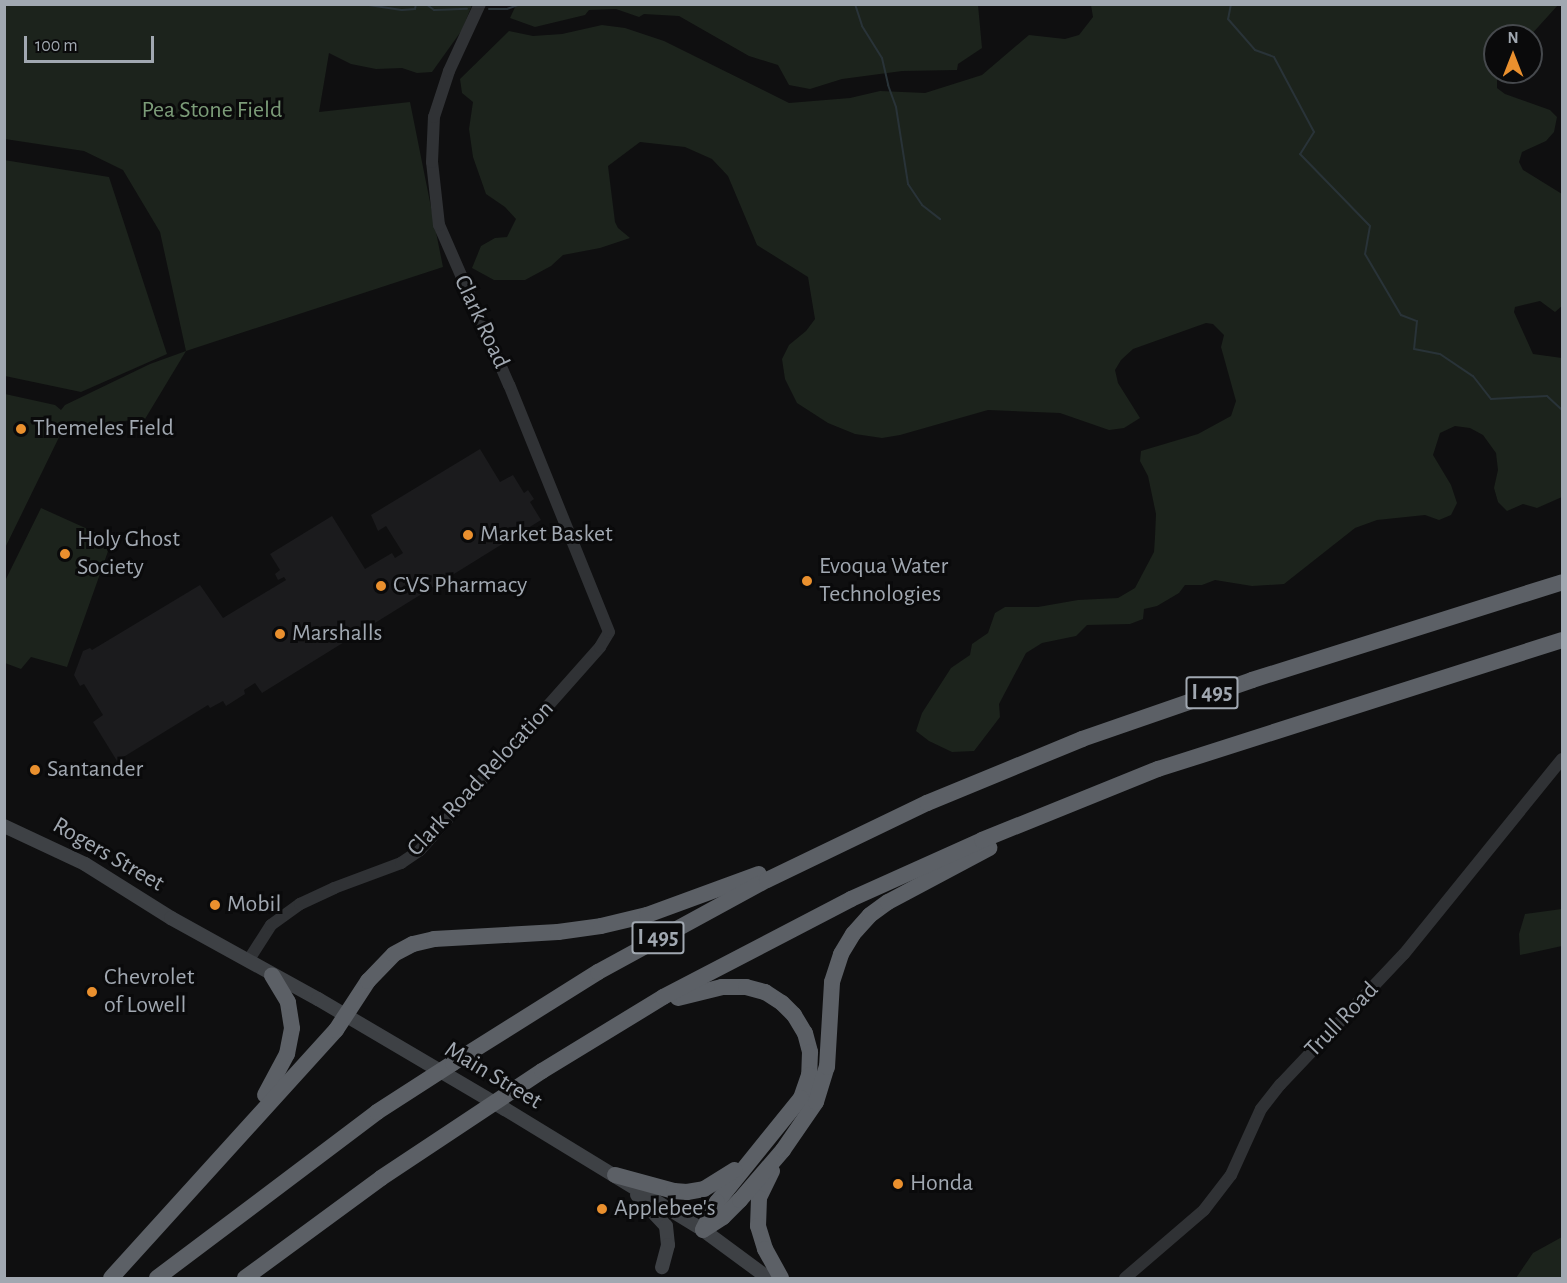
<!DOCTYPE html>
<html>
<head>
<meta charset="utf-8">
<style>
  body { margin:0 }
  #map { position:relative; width:1567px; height:1283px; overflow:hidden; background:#0f0f10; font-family:"Alegreya Sans",sans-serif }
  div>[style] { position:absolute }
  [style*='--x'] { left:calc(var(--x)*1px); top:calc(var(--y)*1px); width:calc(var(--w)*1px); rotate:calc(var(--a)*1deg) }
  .built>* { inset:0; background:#1b1b1d }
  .green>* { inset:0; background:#1c231c }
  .stream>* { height:2px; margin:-1px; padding:0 1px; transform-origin:1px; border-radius:1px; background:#293338 }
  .tertiary>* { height:12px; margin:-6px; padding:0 6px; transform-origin:6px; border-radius:6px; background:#303235 }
  .secondary>* { height:14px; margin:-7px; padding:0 7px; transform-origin:7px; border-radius:7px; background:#3e4145 }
  .motorway>* { height:16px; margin:-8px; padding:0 8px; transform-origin:8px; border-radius:8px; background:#5c6066 }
  .dots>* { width:16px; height:16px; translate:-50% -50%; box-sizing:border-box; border:3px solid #0a0a0b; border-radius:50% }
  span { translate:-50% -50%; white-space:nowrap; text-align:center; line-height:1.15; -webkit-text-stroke:6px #0a0a0b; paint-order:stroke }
  .shield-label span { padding:2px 4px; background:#0a0a0b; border:2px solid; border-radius:4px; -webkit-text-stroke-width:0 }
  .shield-label { font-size:22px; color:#a1a8b1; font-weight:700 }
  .park-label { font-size:24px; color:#7b9b78 }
  .street-label { font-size:24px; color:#a1a8b1 }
  .poi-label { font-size:24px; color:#a1a8b1 }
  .left { translate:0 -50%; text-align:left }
  .frame { position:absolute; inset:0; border:6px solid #a1a8b1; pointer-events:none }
  .north { position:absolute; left:1483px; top:24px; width:60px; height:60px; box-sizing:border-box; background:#0a0a0b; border:2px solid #46494d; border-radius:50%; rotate:0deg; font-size:16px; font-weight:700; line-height:24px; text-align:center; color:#a1a8b1 }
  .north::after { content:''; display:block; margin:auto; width:21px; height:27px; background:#ea902e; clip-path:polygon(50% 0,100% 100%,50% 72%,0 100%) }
  .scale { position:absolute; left:24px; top:36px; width:130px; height:27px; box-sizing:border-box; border:3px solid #a1a8b1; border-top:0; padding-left:8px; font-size:18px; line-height:21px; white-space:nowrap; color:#a1a8b1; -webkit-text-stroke:4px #0a0a0b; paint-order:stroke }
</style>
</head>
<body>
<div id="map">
  <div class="built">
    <i style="clip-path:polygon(480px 449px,500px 482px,513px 475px,524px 493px,528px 490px,534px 499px,530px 502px,541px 520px,262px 693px,255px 683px,244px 690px,245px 694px,226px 706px,223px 701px,210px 708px,208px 705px,117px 761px,93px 722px,103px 715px,84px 684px,80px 686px,74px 675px,83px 651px,90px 648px,92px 650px,200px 585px,223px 618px,286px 580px,284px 577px,278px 580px,275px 574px,280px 570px,270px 554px,332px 516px,365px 569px,392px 553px,395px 558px,403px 553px,386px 526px,378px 531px,371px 515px)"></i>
  </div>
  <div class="green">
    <i style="clip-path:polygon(5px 5px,472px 5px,462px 30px,432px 72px,417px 73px,402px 68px,376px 69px,351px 64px,329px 53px,319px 112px,410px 102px,443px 267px,186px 351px,145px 419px,64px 427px,5px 548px,5px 394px,55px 405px,61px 410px,65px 405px,150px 364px,186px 351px,160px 232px,123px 170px,84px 151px,5px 139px)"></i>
    <i style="clip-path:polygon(516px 5px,978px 5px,982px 48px,958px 64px,957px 70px,902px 71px,842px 79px,810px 89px,789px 85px,778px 65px,749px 56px,679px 16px,644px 14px,639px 17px,616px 9px,589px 10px,585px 15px,535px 27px,510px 18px)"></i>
    <i style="clip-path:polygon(1091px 5px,1558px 5px,1530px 36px,1495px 36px,1495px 72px,1497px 72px,1497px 88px,1505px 94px,1550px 110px,1557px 117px,1554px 132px,1546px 141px,1522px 152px,1519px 162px,1523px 170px,1562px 194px,1562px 306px,1555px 312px,1540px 301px,1515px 307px,1514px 312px,1533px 354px,1562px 358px,1562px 497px,1537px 508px,1523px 504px,1507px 511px,1498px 502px,1494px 488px,1498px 470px,1496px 453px,1483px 435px,1470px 428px,1455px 426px,1440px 433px,1433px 455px,1451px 485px,1457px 503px,1451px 515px,1439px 520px,1425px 515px,1377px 520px,1355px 528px,1284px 584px,1252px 586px,1215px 580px,1202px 585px,1185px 585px,1179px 593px,1157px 606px,1144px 609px,1143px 619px,1130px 624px,1087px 625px,1076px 636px,1042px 643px,1026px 653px,999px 704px,1000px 717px,974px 751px,952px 752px,929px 741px,916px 731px,922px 713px,951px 668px,970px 655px,972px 644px,988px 633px,995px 613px,1005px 607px,1038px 607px,1078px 600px,1118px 598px,1135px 588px,1154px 552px,1155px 537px,1156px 514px,1148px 476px,1140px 461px,1141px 451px,1198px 434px,1231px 416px,1236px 401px,1221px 347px,1224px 335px,1213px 324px,1206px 323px,1133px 349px,1121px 360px,1115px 370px,1118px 383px,1140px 418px,1124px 428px,1109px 430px,1060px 413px,988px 410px,900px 435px,882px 438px,855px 434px,828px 423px,797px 403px,785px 379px,782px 359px,789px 345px,806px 331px,815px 319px,808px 277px,757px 245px,728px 176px,712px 159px,685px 147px,640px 142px,608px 166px,615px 222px,618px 228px,630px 238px,600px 248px,563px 255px,551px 266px,525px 280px,494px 280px,472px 268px,481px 246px,495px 238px,507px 237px,516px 219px,505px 207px,486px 194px,473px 157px,469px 129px,473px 102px,462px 93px,460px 79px,509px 31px,533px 36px,562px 34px,602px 25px,625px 28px,664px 41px,789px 103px,850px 98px,880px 91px,925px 93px,982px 75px,1029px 35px,1065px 39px,1079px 35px,1093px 17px)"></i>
    <i style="clip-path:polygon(4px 160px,109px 177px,167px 354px,81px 392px,5px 376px)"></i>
    <i style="clip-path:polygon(41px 508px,112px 540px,67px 667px,31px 657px,21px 669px,5px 663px,5px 581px)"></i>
    <i style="clip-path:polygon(1562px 909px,1562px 946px,1520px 955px,1519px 934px,1525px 914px)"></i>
    <i style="clip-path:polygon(1562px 1237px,1562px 1278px,1516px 1278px,1533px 1253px)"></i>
  </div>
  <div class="stream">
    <i style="--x:343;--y:4;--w:9;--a:0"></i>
    <i style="--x:362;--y:4;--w:40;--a:8.5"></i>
    <i style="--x:402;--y:10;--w:13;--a:-4"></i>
    <i style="--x:415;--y:9;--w:5;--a:-79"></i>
    <i style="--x:426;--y:4;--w:10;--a:37"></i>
    <i style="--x:434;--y:10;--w:33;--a:-2"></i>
    <i style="--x:855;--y:4;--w:23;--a:72"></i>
    <i style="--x:862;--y:26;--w:38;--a:58"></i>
    <i style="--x:882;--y:58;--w:28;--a:77"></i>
    <i style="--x:888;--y:85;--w:23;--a:70"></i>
    <i style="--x:896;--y:107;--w:78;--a:81.1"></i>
    <i style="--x:908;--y:184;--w:25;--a:56"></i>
    <i style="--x:922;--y:205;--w:23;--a:38"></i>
    <i style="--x:1231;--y:4;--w:15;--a:101"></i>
    <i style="--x:1228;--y:19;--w:41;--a:48.9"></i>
    <i style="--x:1255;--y:50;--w:20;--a:20"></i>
    <i style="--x:1274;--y:57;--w:85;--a:61.9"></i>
    <i style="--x:1314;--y:132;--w:26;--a:122"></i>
    <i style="--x:1300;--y:154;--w:100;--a:45.8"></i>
    <i style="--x:1370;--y:226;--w:28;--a:100"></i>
    <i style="--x:1365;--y:254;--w:71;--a:59.5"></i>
    <i style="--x:1401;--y:315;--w:17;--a:21"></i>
    <i style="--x:1417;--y:321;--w:28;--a:96"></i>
    <i style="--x:1414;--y:349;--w:26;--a:11"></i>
    <i style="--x:1440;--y:354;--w:40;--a:34"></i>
    <i style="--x:1473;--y:376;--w:29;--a:52"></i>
    <i style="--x:1491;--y:399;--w:56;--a:-3.1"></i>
    <i style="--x:1547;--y:396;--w:21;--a:43"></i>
    <i style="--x:489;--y:9;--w:18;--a:0"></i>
    <i style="--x:507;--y:9;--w:15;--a:-20"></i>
  </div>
  <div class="tertiary">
    <i style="--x:248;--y:961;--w:43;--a:-57.4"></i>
    <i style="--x:271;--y:925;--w:36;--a:-36"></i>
    <i style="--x:300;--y:904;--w:38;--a:-25"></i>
    <i style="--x:334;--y:888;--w:72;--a:-20.5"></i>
    <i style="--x:401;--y:863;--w:23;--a:-34"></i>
    <i style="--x:420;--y:850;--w:271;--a:-48.4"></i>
    <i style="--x:600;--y:647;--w:17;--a:-59"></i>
    <i style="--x:609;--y:632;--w:266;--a:-112"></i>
    <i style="--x:509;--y:385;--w:175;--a:-113.6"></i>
    <i style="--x:439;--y:225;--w:63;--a:-96.3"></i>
    <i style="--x:432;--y:162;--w:45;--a:-87.5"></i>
    <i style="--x:434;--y:117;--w:48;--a:-71.9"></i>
    <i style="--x:449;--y:71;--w:74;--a:-65.2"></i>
    <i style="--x:1125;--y:1278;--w:104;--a:-40.7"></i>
    <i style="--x:1204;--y:1210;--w:44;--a:-52.4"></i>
    <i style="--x:1231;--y:1175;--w:72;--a:-65.6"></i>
    <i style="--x:1261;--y:1109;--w:31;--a:-52"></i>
    <i style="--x:1280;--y:1085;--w:180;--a:-46.6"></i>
    <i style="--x:1404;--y:954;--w:251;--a:-51"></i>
  </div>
  <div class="secondary">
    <i style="--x:4;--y:826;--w:89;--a:25.1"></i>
    <i style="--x:85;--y:864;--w:102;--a:32.1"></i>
    <i style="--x:171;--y:918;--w:168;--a:28.9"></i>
    <i style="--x:318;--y:999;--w:217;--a:30.5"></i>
    <i style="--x:505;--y:1109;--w:232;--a:31.4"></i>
    <i style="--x:703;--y:1230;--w:81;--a:36.4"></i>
    <i style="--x:637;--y:1195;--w:42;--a:46.9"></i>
    <i style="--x:666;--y:1226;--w:19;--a:84"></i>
    <i style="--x:668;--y:1245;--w:23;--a:105"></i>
  </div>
  <div class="motorway">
    <i style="--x:678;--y:998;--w:45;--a:-14"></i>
    <i style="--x:722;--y:987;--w:24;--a:0"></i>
    <i style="--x:746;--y:987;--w:20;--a:15"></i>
    <i style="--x:765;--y:992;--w:20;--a:33"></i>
    <i style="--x:782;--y:1003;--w:17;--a:45"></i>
    <i style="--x:794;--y:1015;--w:21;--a:59"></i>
    <i style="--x:805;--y:1033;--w:20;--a:75"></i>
    <i style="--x:810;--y:1052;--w:23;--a:92"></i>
    <i style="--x:809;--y:1075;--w:24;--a:109"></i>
    <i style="--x:801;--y:1098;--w:134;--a:128.9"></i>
    <i style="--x:717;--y:1202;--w:31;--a:117"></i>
    <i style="--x:265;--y:1095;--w:47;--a:-61.8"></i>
    <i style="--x:287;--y:1054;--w:26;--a:-79"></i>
    <i style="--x:292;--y:1028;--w:26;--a:-99"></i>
    <i style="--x:288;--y:1002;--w:31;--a:-121"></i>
    <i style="--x:772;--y:1171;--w:30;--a:116"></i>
    <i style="--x:759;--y:1198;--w:28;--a:92"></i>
    <i style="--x:758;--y:1226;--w:24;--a:73"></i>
    <i style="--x:765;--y:1249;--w:33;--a:61"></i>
    <i style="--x:615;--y:1175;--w:61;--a:15.2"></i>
    <i style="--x:674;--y:1191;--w:13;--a:4"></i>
    <i style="--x:687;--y:1192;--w:17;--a:-10"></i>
    <i style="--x:704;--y:1189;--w:36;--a:-32"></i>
    <i style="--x:703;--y:1230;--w:24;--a:-33"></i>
    <i style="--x:723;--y:1217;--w:24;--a:-45"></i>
    <i style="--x:740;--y:1200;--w:66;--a:-49.3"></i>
    <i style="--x:783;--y:1150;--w:58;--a:-55.5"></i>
    <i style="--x:816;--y:1102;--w:37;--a:-73"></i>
    <i style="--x:827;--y:1067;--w:85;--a:-86.6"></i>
    <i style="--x:832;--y:982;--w:29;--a:-72"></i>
    <i style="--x:841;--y:954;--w:23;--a:-59"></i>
    <i style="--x:853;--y:934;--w:25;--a:-48"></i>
    <i style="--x:870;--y:915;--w:22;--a:-36"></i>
    <i style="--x:888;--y:902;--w:115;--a:-28.1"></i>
    <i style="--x:111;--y:1278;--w:335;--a:-47.8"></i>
    <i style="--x:336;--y:1030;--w:59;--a:-56.9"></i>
    <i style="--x:368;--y:981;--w:37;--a:-46"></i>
    <i style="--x:394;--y:954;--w:21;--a:-28"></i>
    <i style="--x:413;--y:944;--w:22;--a:-13"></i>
    <i style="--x:434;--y:939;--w:124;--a:-3.2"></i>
    <i style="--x:558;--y:932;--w:43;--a:-7.9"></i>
    <i style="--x:601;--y:926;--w:47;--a:-13.4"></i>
    <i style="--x:647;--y:915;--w:119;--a:-20.1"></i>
    <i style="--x:157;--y:1278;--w:276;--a:-37"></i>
    <i style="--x:377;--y:1112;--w:90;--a:-32.8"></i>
    <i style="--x:453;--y:1063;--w:171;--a:-32.1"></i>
    <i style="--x:598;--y:972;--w:192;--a:-28.6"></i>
    <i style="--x:767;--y:880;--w:178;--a:-25.7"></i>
    <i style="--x:927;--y:803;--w:168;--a:-22.4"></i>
    <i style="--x:1082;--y:739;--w:180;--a:-19.1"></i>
    <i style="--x:1252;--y:680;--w:325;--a:-17.5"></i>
    <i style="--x:245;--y:1278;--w:169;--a:-36.3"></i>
    <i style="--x:381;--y:1178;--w:193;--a:-33.6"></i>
    <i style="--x:542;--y:1071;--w:142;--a:-31.4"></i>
    <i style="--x:663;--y:997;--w:212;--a:-27.5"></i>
    <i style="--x:851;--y:899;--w:144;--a:-24.2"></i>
    <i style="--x:982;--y:840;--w:190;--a:-22"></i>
    <i style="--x:1158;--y:769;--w:424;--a:-17.7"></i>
  </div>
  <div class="dots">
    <i style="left:21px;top:429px;background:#ea902e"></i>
    <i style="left:468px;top:535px;background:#ea902e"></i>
    <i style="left:65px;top:554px;background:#ea902e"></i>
    <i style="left:807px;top:581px;background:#ea902e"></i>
    <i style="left:381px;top:586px;background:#ea902e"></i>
    <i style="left:280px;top:634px;background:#ea902e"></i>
    <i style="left:35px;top:770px;background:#ea902e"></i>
    <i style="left:215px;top:905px;background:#ea902e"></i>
    <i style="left:92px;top:992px;background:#ea902e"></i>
    <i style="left:898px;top:1184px;background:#ea902e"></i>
    <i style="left:602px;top:1209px;background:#ea902e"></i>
  </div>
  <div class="shield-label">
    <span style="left:1212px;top:693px">I 495</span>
    <span style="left:658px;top:938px">I 495</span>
  </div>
  <div class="park-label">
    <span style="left:212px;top:111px">Pea Stone Field</span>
  </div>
  <div class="street-label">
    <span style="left:481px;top:322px;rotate:65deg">Clark Road</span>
    <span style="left:481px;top:779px;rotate:-47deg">Clark Road Relocation</span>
    <span style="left:108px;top:855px;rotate:30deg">Rogers Street</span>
    <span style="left:1342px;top:1020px;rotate:-46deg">Trull Road</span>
    <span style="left:493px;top:1076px;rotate:31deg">Main Street</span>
  </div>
  <div class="poi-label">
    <span class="left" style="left:33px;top:429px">Themeles Field</span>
    <span class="left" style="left:480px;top:535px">Market Basket</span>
    <span class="left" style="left:77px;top:554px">Holy Ghost<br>Society</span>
    <span class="left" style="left:819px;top:581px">Evoqua Water<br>Technologies</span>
    <span class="left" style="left:393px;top:586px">CVS Pharmacy</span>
    <span class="left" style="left:292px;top:634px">Marshalls</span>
    <span class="left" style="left:47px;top:770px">Santander</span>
    <span class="left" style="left:227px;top:905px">Mobil</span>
    <span class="left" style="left:104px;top:992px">Chevrolet<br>of Lowell</span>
    <span class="left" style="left:910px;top:1184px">Honda</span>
    <span class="left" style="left:614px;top:1209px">Applebee's</span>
  </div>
  <div class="frame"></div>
  <div class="north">N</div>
  <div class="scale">100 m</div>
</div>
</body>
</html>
